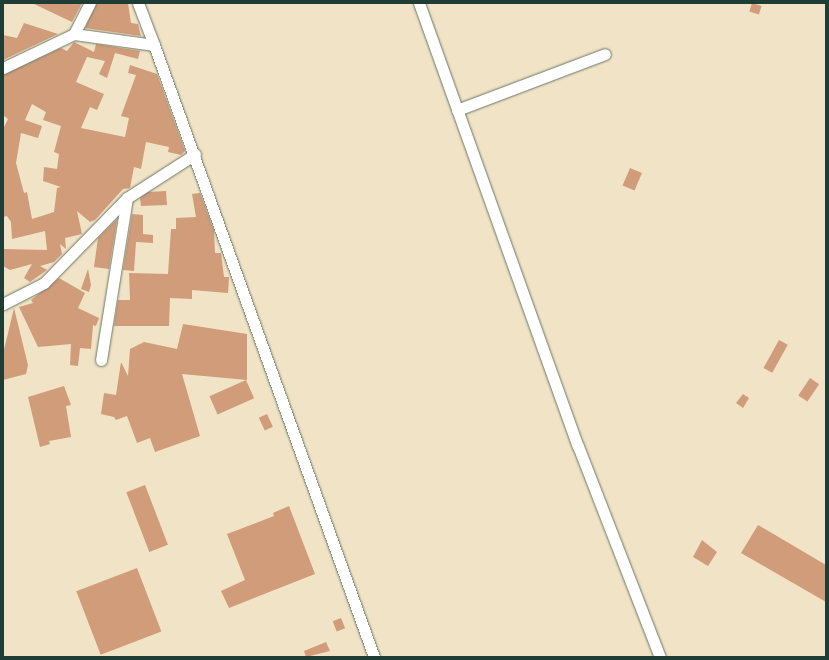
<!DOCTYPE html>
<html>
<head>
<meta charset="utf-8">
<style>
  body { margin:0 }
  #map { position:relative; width:829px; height:660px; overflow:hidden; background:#f1e3c5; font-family:Mali,sans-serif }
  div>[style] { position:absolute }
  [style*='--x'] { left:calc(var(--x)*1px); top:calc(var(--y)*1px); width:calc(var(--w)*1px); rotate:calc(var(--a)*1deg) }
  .building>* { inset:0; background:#d09c7a; transform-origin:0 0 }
  .roads { filter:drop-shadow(0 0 1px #687767) drop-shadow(0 0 1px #687767) }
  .minor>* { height:11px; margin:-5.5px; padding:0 5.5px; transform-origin:5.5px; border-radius:5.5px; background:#fff }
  span { translate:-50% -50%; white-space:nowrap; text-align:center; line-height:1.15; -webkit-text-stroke:3px #fcf5e5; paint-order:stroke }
  .frame { position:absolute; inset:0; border:4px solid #1f3d34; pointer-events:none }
</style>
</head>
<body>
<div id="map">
  <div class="building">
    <i style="clip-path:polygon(32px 3px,82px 3px,72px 22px)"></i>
    <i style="clip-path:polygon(97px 3px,128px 3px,131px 23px,138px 24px,141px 36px,85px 28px)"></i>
    <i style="left:752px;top:3px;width:10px;height:9px;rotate:17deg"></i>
    <i style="clip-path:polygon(24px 23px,58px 34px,3px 60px,3px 35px,17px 38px)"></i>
    <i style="clip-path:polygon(evenodd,74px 42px,94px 52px,96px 44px,140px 51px,138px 59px,115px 53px,107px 78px,99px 74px,105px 61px,87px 57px,76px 82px,104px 94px,97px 110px,90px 107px,81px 128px,125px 137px,129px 118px,121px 116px,136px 75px,128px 73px,130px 65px,157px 74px,185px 151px,181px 155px,168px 152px,169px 147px,146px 142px,141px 169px,134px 167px,130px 188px,123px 189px,95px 220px,90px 222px,77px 211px,82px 234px,65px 238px,66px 249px,60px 244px,62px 254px,54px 262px,40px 266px,47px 270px,30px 282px,24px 278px,32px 264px,10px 270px,3px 266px,3px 249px,47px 250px,45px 231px,12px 239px,11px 222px,7px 216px,3px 217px,3px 129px,8px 119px,3px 115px,3px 75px,61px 48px,67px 51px,74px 42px,32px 104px,46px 112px,43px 120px,61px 126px,54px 152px,59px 154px,57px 169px,44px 167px,43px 181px,61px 187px,57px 188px,54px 212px,32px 219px,27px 192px,24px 193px,16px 163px,21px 133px,38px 138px,42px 126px,25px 120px,32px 104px)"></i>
    <i style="left:630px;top:168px;width:13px;height:19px;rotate:23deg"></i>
    <i style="clip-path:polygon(166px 191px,167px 205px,141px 206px,140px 198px,148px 192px)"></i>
    <i style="clip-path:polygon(200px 193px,214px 231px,215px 253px,221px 253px,224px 277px,229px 277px,228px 293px,192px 290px,192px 299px,170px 298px,169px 326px,114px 326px,118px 300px,130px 300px,129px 273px,168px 274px,171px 229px,176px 229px,176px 218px,196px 217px,192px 194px)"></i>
    <i style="clip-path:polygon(132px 214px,143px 215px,143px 234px,153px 235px,153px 243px,136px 242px,134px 271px,123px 270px)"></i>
    <i style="clip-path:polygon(117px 219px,109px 269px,94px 267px,98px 238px)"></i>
    <i style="clip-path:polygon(88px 269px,91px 285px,89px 292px,81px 289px)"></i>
    <i style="clip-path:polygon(59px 278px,85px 293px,78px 308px,99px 318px,96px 326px,93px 325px,91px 349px,80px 348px,78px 366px,70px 365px,71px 344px,38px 347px,19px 307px,33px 303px,31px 300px)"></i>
    <i style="clip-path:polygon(14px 308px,28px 365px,26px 374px,3px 380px,3px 354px)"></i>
    <i style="clip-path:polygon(183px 324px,247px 334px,247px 380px,182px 374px,200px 436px,155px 452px,150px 438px,137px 443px,127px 416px,116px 420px,114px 417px,101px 414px,104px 393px,116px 395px,121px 362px,128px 376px,130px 349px,144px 342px,177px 349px)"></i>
    <i style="left:779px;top:340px;width:10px;height:32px;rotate:29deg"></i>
    <i style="left:810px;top:378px;width:11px;height:21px;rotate:34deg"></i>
    <i style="left:246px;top:380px;width:20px;height:40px;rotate:66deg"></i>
    <i style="clip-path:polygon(64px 386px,71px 405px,66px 406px,71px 437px,49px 441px,50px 444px,40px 447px,28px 397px)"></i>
    <i style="clip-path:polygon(743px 394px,749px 398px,743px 408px,736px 403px)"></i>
    <i style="left:267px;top:414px;width:14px;height:9px;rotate:65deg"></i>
    <i style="left:145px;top:485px;width:64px;height:20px;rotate:69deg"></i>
    <i style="clip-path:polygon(289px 506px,315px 574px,229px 608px,221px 591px,245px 580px,227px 534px,274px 516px,273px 513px)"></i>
    <i style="clip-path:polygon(758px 525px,826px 565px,826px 602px,741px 553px)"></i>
    <i style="clip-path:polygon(702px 540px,717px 552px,708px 566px,693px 557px)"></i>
    <i style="left:137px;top:568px;width:68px;height:65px;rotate:69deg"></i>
    <i style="left:341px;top:618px;width:11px;height:9px;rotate:68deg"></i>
    <i style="clip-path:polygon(326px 642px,330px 651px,306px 657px,304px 651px)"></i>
  </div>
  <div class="roads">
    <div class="minor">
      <i style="--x:138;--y:3;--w:45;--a:69.1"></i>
      <i style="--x:419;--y:3;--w:471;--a:70.3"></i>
      <i style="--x:578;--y:446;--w:226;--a:68.8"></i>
      <i style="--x:74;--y:34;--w:35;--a:-63"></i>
      <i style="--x:3;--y:68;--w:79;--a:-25.6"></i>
      <i style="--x:74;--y:34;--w:81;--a:7.8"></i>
      <i style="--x:154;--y:45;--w:650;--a:70.23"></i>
      <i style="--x:457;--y:110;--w:158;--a:-20.7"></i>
      <i style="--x:3;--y:304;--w:46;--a:-27.1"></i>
      <i style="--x:44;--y:283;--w:119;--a:-45.7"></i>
      <i style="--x:127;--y:198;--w:81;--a:-32.9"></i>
      <i style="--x:101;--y:360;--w:164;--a:-80.9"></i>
    </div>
  </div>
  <div class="frame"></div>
</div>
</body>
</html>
